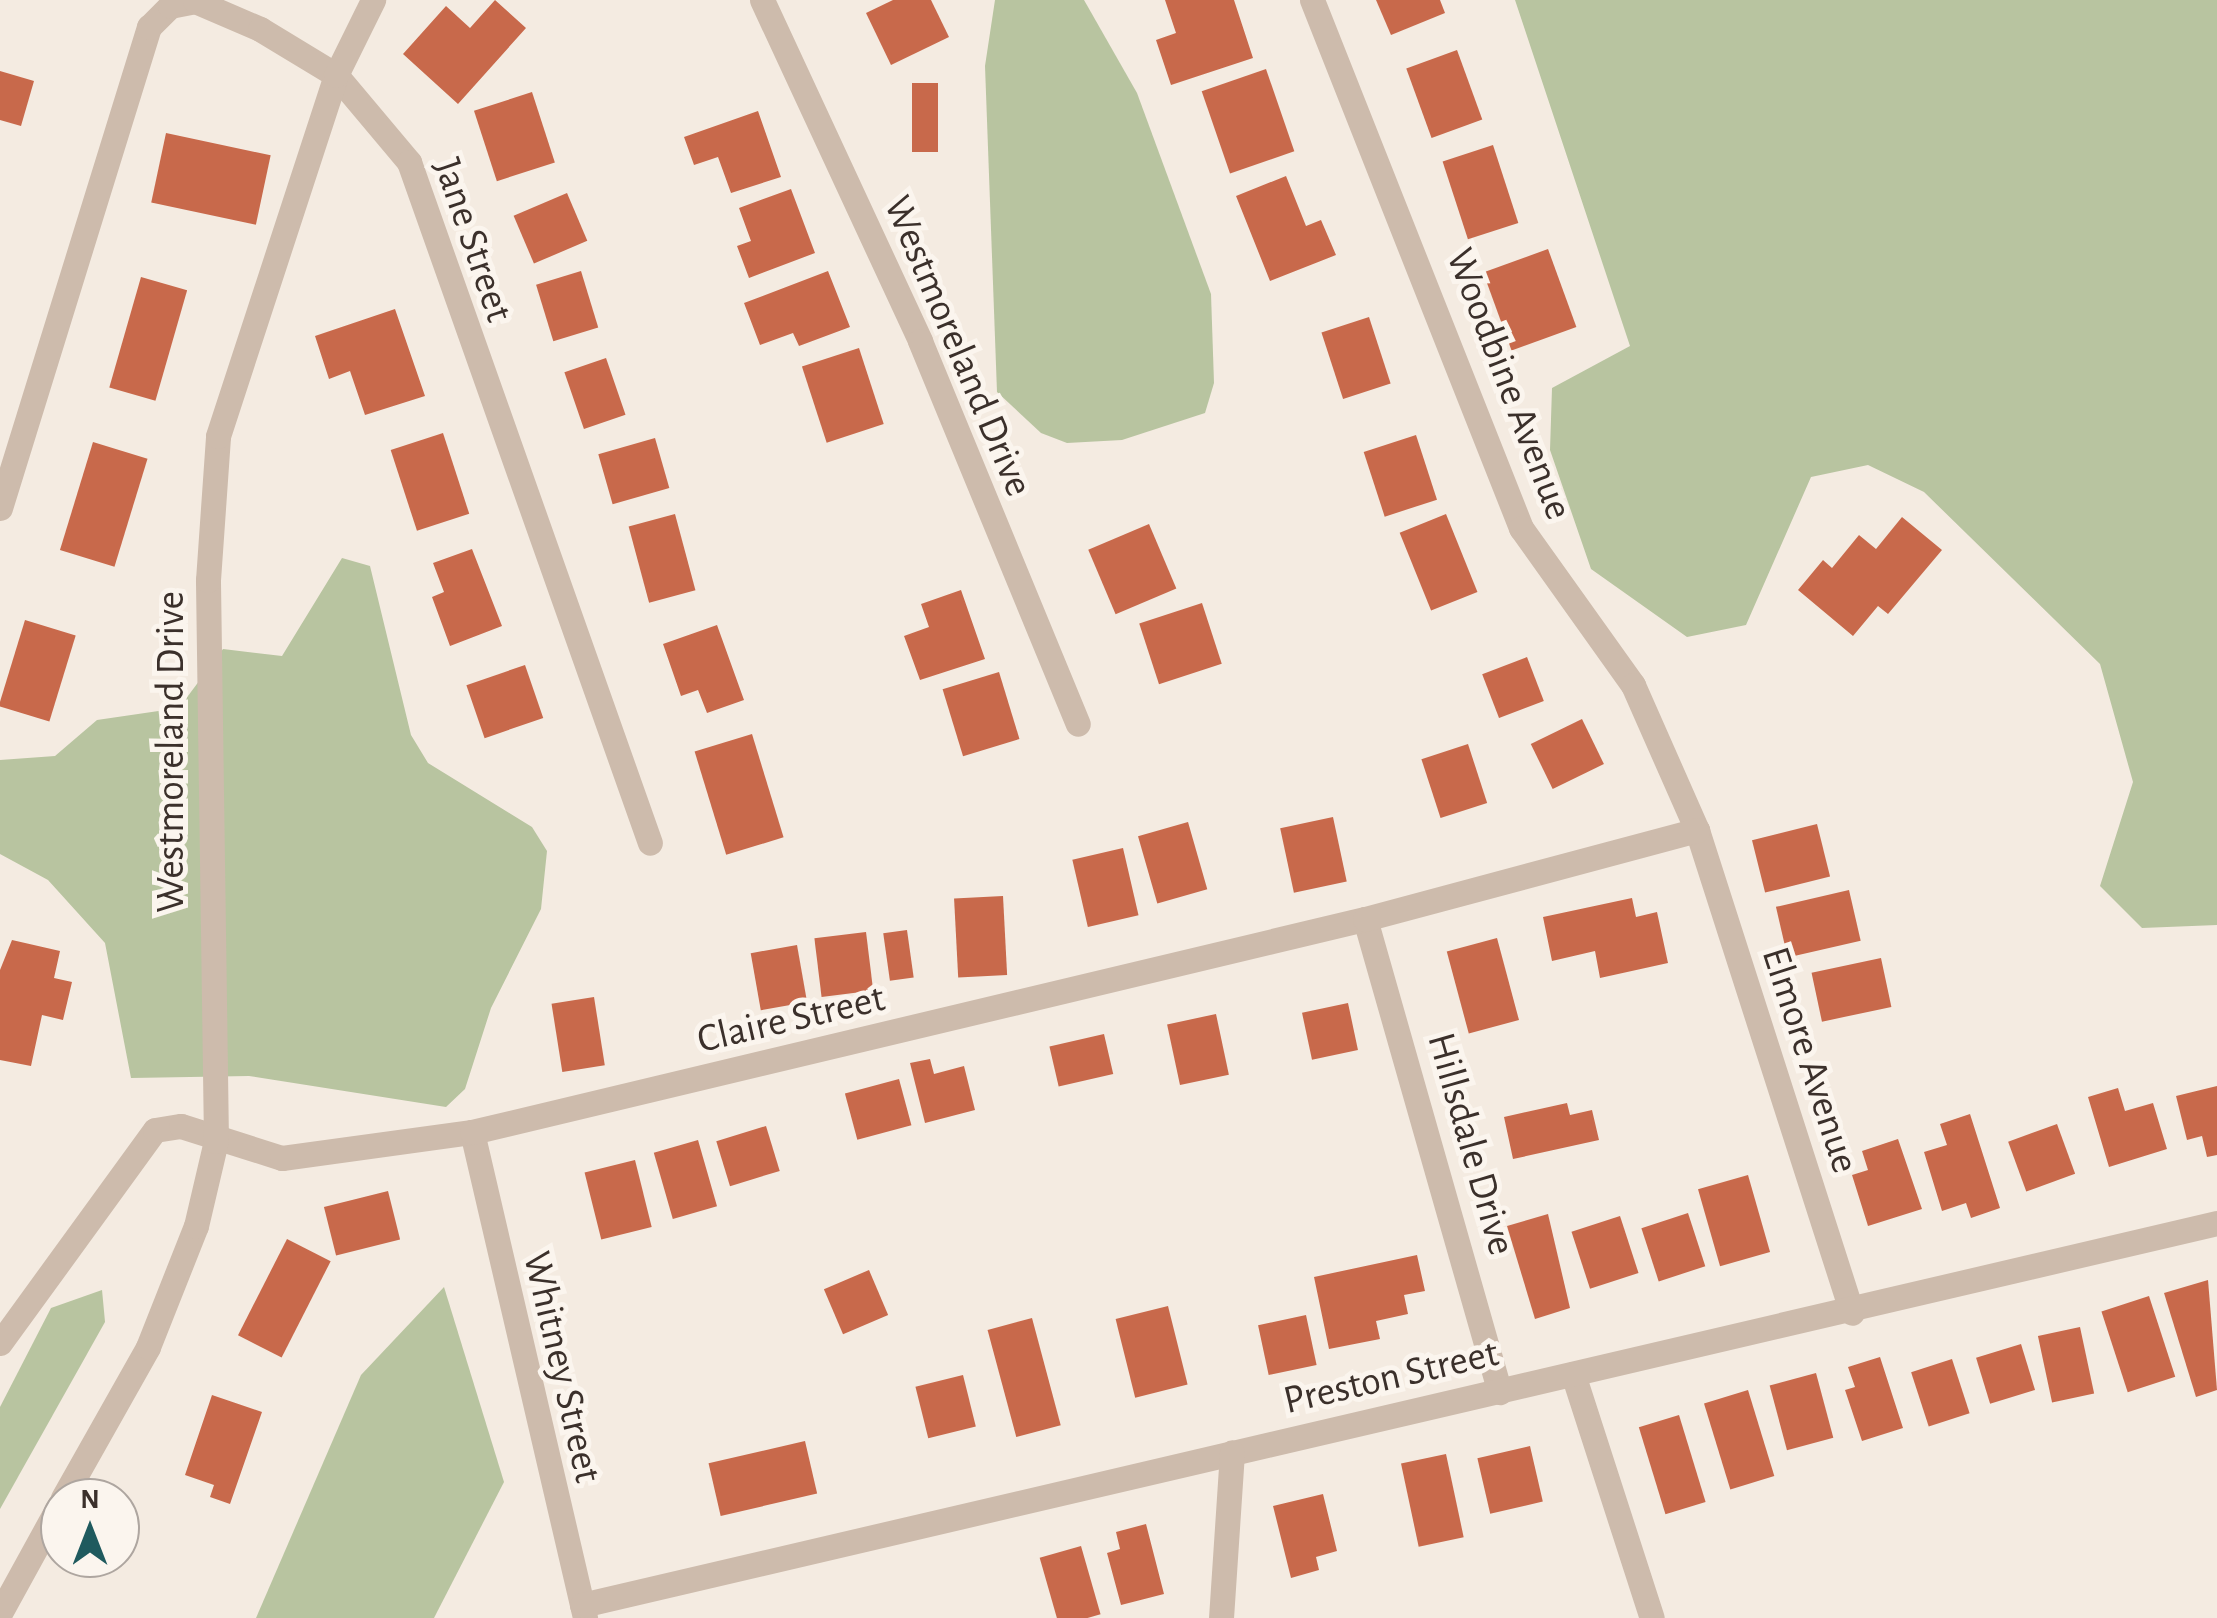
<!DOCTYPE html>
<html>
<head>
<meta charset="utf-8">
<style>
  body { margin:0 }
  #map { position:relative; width:2217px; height:1618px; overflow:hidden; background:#f4ebe1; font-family:"Alegreya Sans",sans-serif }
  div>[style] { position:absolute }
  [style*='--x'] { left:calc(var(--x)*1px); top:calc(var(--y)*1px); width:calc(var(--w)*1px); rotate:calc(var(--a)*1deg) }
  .green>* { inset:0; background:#b8c4a0 }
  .building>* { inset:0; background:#c8694b; transform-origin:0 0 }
  .minor>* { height:25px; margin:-12.5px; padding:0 12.5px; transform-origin:12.5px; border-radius:12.5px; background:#cdbbac }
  span { translate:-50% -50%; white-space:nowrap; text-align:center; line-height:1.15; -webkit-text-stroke:10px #fbf5ee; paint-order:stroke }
  .street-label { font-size:40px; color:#3b302b }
  .north { position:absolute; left:40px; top:1478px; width:100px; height:100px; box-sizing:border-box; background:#fbf5ee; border:2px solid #aea6a0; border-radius:50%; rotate:0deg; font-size:28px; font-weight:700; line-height:40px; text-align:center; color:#3b302b }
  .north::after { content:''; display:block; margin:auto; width:35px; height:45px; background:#1f5a5e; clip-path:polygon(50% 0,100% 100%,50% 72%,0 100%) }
</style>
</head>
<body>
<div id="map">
  <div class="green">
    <i style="clip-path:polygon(995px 0,1084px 0,1137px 93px,1211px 294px,1214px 383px,1205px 413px,1122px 440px,1067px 443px,1041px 433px,997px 392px,985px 66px)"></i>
    <i style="clip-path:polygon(1515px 0,2217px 0,2217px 925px,2142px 928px,2100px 886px,2133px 782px,2100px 664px,1924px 492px,1868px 465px,1811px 477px,1746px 625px,1687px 637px,1591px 569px,1550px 450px,1552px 388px,1630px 346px)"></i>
    <i style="clip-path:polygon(342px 558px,370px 566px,411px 735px,428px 763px,532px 827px,547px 851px,541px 909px,491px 1008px,465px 1089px,446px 1107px,249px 1076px,131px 1078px,105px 943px,48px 880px,0 854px,0 760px,55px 756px,97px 720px,179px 708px,223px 649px,282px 656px)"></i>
    <i style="clip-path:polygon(444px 1287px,504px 1482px,434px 1618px,256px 1618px,361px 1375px)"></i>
    <i style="clip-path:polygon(102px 1290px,105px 1322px,0 1509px,0 1407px,51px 1308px)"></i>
  </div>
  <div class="building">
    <i style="clip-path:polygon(495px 0,526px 28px,458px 104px,403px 54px,446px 6px,470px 28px)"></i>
    <i style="clip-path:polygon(893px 0,931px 0,949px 37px,891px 65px,866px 13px)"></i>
    <i style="clip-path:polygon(1165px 0,1234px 0,1253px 58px,1171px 85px,1156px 40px,1176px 33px)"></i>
    <i style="clip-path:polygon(1376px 0,1440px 0,1445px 13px,1391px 35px)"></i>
    <i style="left:1457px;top:50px;width:74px;height:54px;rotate:70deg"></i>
    <i style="left:1266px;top:69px;width:87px;height:68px;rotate:71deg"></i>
    <i style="clip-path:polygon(0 71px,34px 81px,21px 126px,0 120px)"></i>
    <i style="left:912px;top:83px;width:26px;height:69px"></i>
    <i style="left:532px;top:92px;width:74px;height:61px;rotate:72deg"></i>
    <i style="clip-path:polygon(758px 111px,781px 177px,731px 193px,718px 157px,694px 165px,684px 137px)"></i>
    <i style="left:166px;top:133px;width:107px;height:71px;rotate:12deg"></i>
    <i style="left:1493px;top:145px;width:82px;height:53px;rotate:72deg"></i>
    <i style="clip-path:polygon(1286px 176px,1306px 226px,1321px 220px,1336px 255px,1270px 281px,1236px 196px)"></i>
    <i style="clip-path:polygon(791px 189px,815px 253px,749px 278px,737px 246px,751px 241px,739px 208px)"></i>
    <i style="left:567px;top:193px;width:52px;height:58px;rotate:67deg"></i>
    <i style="left:1548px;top:249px;width:83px;height:69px;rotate:70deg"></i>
    <i style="left:581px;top:271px;width:59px;height:47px;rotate:73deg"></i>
    <i style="clip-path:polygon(828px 271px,850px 327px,799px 346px,793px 333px,760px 345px,744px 303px)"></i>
    <i style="left:141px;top:277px;width:48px;height:115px;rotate:16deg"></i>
    <i style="clip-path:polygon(395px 309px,425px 396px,365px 415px,350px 371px,329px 379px,315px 336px)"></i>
    <i style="left:1369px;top:317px;width:70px;height:50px;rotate:72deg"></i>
    <i style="left:859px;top:348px;width:80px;height:60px;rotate:72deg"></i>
    <i style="left:606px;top:358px;width:60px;height:44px;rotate:71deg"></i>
    <i style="left:443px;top:433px;width:85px;height:55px;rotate:72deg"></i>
    <i style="left:1416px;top:435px;width:68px;height:55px;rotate:72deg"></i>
    <i style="left:655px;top:438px;width:52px;height:59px;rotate:74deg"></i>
    <i style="left:93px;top:442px;width:57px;height:113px;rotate:17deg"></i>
    <i style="left:675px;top:514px;width:79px;height:48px;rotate:75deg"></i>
    <i style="left:1446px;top:514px;width:84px;height:50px;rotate:68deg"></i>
    <i style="clip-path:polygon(1902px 517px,1942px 550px,1888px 614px,1878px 606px,1853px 636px,1798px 590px,1823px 560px,1832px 568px,1859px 535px,1876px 549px)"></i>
    <i style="left:1149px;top:524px;width:70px;height:66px;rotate:67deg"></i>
    <i style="clip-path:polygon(472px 549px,502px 626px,450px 646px,432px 597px,444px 592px,433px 563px)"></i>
    <i style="clip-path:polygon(961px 590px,985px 659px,920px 680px,904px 636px,929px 627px,921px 604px)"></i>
    <i style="left:1202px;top:603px;width:64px;height:66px;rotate:72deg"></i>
    <i style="left:25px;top:620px;width:53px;height:90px;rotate:17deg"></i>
    <i style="clip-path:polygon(717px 625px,744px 700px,707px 713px,698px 690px,681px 696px,663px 644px)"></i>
    <i style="left:1527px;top:657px;width:47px;height:48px;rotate:69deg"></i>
    <i style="left:525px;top:665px;width:56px;height:62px;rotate:71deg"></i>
    <i style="left:999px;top:672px;width:70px;height:59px;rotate:73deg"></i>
    <i style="left:1582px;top:719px;width:50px;height:57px;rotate:64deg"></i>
    <i style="left:752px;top:734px;width:108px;height:60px;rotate:73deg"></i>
    <i style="left:1468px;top:744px;width:62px;height:49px;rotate:72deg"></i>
    <i style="left:1333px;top:817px;width:66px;height:54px;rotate:78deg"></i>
    <i style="left:1188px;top:822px;width:70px;height:52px;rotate:74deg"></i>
    <i style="left:1817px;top:824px;width:54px;height:67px;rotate:76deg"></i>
    <i style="left:1123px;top:848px;width:69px;height:52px;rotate:77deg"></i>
    <i style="left:1849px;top:890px;width:52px;height:75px;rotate:77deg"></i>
    <i style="left:1003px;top:896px;width:79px;height:49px;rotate:87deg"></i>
    <i style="clip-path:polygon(1632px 898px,1636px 917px,1657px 912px,1668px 963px,1600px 978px,1595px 951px,1552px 961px,1543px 917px)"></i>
    <i style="left:907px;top:930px;width:48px;height:24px;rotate:82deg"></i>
    <i style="left:866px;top:932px;width:59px;height:52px;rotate:83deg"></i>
    <i style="left:1497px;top:938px;width:85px;height:52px;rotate:75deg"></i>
    <i style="clip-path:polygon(12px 940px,60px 951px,54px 978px,72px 982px,63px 1020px,42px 1015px,31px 1066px,0 1060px,0 970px)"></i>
    <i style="left:797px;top:945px;width:58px;height:47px;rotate:80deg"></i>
    <i style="left:1881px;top:958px;width:50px;height:71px;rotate:78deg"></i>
    <i style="left:594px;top:997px;width:69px;height:43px;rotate:81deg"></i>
    <i style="left:1348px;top:1003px;width:48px;height:47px;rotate:78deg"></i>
    <i style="left:1216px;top:1014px;width:62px;height:50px;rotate:78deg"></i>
    <i style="left:1104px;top:1034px;width:41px;height:56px;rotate:77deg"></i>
    <i style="clip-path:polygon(930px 1059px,934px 1074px,964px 1066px,975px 1110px,925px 1123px,910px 1063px)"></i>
    <i style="left:899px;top:1079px;width:48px;height:56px;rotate:75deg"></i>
    <i style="clip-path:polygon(2217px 1086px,2217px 1155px,2207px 1157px,2202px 1136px,2187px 1140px,2176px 1096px)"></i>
    <i style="clip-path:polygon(2118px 1088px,2125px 1111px,2153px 1103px,2167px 1149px,2109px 1167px,2088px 1097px)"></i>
    <i style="clip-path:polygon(1567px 1103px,1570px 1115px,1592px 1110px,1599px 1140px,1513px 1159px,1504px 1117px)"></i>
    <i style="clip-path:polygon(1970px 1114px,2000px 1208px,1971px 1218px,1966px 1203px,1942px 1211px,1924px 1152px,1947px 1145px,1940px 1124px)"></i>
    <i style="left:2057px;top:1124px;width:53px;height:52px;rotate:70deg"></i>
    <i style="left:766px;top:1126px;width:47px;height:52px;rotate:73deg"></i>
    <i style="clip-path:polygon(1898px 1139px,1922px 1209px,1868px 1226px,1852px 1175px,1868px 1170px,1862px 1151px)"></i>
    <i style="left:698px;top:1140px;width:69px;height:46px;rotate:74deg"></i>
    <i style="left:635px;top:1160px;width:69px;height:52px;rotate:76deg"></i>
    <i style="left:1748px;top:1175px;width:80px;height:52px;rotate:74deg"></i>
    <i style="left:388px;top:1191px;width:50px;height:66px;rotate:76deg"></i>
    <i style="left:1688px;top:1213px;width:56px;height:49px;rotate:72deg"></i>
    <i style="clip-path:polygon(1548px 1214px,1570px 1308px,1535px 1319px,1507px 1226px)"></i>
    <i style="left:1620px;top:1216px;width:60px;height:51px;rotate:72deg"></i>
    <i style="left:287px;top:1239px;width:49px;height:108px;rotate:27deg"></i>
    <i style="clip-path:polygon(1417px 1255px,1425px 1291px,1404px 1295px,1408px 1314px,1376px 1321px,1380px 1339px,1329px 1349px,1314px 1277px)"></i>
    <i style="left:869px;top:1270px;width:49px;height:49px;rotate:67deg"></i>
    <i style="clip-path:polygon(2208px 1280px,2217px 1390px,2196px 1397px,2164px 1293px)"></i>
    <i style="left:2149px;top:1296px;width:85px;height:50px;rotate:72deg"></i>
    <i style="left:1168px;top:1306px;width:81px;height:54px;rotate:76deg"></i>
    <i style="left:1306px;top:1315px;width:51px;height:49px;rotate:78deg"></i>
    <i style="left:1032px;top:1318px;width:111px;height:46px;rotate:75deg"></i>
    <i style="left:2080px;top:1327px;width:68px;height:43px;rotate:78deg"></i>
    <i style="left:2021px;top:1344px;width:48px;height:47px;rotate:73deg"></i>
    <i style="clip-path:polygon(1880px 1357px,1903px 1428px,1862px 1441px,1845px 1390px,1855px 1387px,1848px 1367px)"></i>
    <i style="left:1952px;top:1359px;width:57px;height:43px;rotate:72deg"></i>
    <i style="left:1816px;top:1373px;width:67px;height:48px;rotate:75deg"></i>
    <i style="left:963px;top:1375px;width:53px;height:49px;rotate:76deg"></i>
    <i style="left:1748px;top:1390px;width:90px;height:46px;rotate:73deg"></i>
    <i style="clip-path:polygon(212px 1395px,262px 1412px,230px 1504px,210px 1497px,214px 1485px,185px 1475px)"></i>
    <i style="left:1679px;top:1415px;width:91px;height:42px;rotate:73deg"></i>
    <i style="left:805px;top:1441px;width:54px;height:99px;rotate:77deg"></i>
    <i style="left:1530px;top:1446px;width:57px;height:54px;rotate:77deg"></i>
    <i style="left:1446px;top:1454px;width:85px;height:46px;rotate:78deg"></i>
    <i style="clip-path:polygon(1323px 1494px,1337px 1551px,1316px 1557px,1319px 1570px,1291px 1578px,1273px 1506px)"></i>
    <i style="clip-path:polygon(1146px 1524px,1164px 1594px,1121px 1605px,1107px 1553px,1120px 1549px,1116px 1532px)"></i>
    <i style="left:1081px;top:1546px;width:71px;height:43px;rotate:74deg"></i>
  </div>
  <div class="minor">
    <i style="--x:762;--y:0;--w:376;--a:65.1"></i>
    <i style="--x:920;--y:341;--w:414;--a:67.6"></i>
    <i style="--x:1312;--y:0;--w:568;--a:68.4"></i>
    <i style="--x:1521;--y:528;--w:193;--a:54.5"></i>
    <i style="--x:1633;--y:685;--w:158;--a:66.2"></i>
    <i style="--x:1697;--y:830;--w:507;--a:72.21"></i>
    <i style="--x:0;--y:508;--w:504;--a:-72.79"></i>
    <i style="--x:149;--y:27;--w:30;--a:-45"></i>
    <i style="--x:170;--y:6;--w:25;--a:-11"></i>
    <i style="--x:195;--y:1;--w:71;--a:23.3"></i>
    <i style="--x:260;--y:29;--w:89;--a:31.2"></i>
    <i style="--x:336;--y:75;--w:114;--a:50"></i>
    <i style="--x:409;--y:162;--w:722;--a:70.51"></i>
    <i style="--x:1365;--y:919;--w:492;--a:74.1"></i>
    <i style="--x:472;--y:1132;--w:499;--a:76.9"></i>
    <i style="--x:0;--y:1343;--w:263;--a:-54"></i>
    <i style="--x:155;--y:1130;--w:26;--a:-9"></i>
    <i style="--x:181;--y:1126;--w:106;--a:17.6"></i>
    <i style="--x:282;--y:1158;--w:192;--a:-7.8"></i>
    <i style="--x:472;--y:1132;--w:918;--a:-13.42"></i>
    <i style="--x:1365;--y:919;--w:344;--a:-15"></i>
    <i style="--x:1573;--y:1374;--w:256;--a:72.1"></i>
    <i style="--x:63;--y:1498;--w:173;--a:-60.6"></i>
    <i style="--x:148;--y:1347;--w:130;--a:-68.4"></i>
    <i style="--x:196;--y:1226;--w:87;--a:-76.8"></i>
    <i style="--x:216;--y:1141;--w:561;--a:-90.82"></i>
    <i style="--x:208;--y:580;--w:144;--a:-86"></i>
    <i style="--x:218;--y:436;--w:380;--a:-71.9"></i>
    <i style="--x:336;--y:75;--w:84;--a:-63.7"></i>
    <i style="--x:582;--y:1605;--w:1679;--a:-13.15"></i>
    <i style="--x:0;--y:1613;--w:124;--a:-61.2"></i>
    <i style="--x:1221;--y:1618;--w:166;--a:-86.2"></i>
  </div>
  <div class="street-label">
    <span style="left:473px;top:240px;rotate:71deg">Jane Street</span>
    <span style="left:958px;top:346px;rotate:67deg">Westmoreland Drive</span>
    <span style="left:1509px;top:384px;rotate:69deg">Woodbine Avenue</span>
    <span style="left:171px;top:752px;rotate:-90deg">Westmoreland Drive</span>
    <span style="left:791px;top:1019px;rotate:-13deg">Claire Street</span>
    <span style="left:1810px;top:1060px;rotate:72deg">Elmore Avenue</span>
    <span style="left:1471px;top:1144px;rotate:74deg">Hillsdale Drive</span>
    <span style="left:562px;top:1367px;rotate:77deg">Whitney Street</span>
    <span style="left:1391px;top:1377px;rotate:-13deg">Preston Street</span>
  </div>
  <div class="north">N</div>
</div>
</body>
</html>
